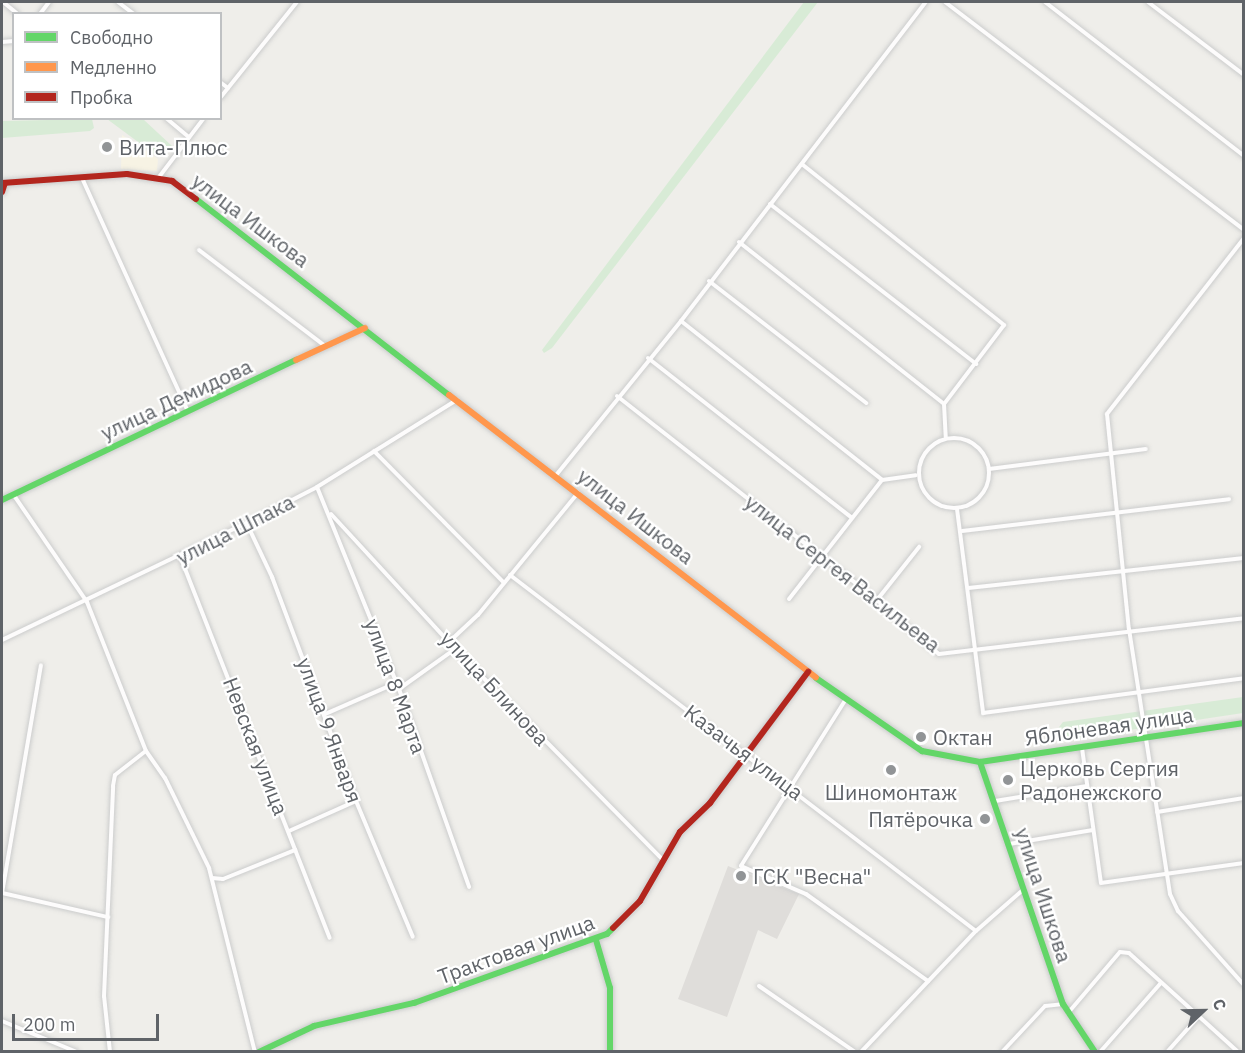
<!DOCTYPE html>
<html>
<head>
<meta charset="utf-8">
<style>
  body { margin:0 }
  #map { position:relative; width:1245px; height:1053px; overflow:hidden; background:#efeeea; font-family:"IBM Plex Sans",sans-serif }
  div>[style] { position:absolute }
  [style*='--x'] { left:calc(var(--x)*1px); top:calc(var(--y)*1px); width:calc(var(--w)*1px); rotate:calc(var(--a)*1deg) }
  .commercial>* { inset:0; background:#f7f3e4 }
  .industrial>* { inset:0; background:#dfddda }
  .green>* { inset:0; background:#d8ebd6 }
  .roads { filter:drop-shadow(0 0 2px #cbcccc) drop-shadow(0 0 2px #cbcccc) }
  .street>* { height:4px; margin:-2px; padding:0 2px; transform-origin:2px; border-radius:2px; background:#fdfcfc }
  .street>.ring { margin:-2px; padding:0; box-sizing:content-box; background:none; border:4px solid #fdfcfc; border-radius:50% }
  .fast>* { height:6px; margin:-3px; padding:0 3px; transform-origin:3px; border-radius:3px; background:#63d668 }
  .slow>* { height:6px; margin:-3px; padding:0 3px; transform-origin:3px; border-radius:3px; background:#ff974d }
  .jam>* { height:6px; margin:-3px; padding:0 3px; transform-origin:3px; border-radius:3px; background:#b3261e }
  .dots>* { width:16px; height:16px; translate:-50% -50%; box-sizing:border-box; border:3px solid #fff; border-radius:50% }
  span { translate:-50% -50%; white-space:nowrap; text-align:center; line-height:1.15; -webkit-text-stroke:4.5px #fff; paint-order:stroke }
  .poi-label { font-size:21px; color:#5f6368 }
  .left { translate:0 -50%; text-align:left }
  .right { translate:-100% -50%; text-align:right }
  .street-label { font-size:21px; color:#5f6368 }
  .frame { position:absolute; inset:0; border:3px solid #5f6368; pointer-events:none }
  .legend { position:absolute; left:12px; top:12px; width:210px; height:108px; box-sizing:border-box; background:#fff; border:2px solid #bfc1c3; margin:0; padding:8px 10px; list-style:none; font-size:18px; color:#5f6368 }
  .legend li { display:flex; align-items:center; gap:12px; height:30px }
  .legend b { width:30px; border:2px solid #bfc1c3 }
  .north { position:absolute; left:1173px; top:981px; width:60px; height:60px; -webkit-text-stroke:4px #fff; paint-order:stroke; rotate:68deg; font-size:16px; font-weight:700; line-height:24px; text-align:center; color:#5f6368 }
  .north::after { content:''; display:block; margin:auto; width:21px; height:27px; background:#5f6368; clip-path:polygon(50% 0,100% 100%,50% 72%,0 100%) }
  .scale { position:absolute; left:12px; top:1014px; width:147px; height:27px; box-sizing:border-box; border:3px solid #5f6368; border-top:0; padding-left:8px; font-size:18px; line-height:21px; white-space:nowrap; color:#5f6368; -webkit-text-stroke:4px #fff; paint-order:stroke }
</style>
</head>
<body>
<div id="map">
  <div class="commercial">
    <i style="clip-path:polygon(122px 135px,158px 159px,157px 171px,121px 169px)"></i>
  </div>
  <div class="industrial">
    <i style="clip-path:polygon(728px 866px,799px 894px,777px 939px,758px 930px,727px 1017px,678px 999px)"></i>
  </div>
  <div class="green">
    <i style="clip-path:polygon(804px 2px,818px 2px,552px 348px,544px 353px,542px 350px)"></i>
    <i style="clip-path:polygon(92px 119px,94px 128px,90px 131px,2px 138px,2px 121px)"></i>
    <i style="clip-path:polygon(107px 119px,143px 119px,172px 146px,157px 156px)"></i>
    <i style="clip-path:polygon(1243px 697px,1243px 713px,1070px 739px,1065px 738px,1059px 727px,1063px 722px)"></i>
  </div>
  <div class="roads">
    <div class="street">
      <i style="--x:3;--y:2;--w:19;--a:39"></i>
      <i style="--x:118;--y:2;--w:20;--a:37"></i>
      <i style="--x:945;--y:2;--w:376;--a:37.3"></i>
      <i style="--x:1045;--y:2;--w:252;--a:37.7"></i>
      <i style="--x:1148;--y:2;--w:121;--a:37.2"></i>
      <i style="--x:40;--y:14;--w:15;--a:-53"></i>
      <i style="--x:2;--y:42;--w:12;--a:-5"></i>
      <i style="--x:220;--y:82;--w:10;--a:37"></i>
      <i style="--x:220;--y:98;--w:123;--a:-51.3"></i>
      <i style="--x:166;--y:118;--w:30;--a:40"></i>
      <i style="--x:803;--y:165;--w:257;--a:38.5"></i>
      <i style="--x:1004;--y:325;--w:99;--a:127.2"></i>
      <i style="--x:944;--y:404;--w:33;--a:87"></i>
      <i style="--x:159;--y:177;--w:74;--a:-52.7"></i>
      <i style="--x:82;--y:178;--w:257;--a:65.6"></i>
      <i style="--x:770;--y:204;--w:261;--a:37.8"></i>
      <i style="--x:1244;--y:238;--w:223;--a:127.9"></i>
      <i style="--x:1107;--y:414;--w:216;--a:84.2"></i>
      <i style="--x:1129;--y:629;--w:268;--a:81.2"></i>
      <i style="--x:1170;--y:894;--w:19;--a:65"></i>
      <i style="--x:1178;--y:911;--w:99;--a:48.3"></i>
      <i style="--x:739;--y:242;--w:261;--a:38.3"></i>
      <i style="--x:199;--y:250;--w:158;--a:37.3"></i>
      <i style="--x:709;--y:281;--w:199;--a:37.8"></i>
      <i style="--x:681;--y:321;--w:256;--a:38.3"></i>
      <i style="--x:648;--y:358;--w:258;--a:38.1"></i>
      <i style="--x:617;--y:396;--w:330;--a:38.1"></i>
      <i style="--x:877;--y:600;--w:82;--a:41.1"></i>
      <i style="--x:939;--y:654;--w:307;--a:-6.7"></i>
      <i class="ring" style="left:919px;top:438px;width:66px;height:66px"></i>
      <i style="--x:374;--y:451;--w:185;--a:45.4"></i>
      <i style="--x:989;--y:469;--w:158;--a:-7.3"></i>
      <i style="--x:557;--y:474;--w:197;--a:-51"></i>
      <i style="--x:681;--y:321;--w:402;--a:-52.5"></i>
      <i style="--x:317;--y:487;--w:218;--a:67.9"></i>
      <i style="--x:399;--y:689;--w:210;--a:70.5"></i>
      <i style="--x:13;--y:494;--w:131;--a:55.6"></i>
      <i style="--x:87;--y:602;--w:160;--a:68.4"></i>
      <i style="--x:146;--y:751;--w:33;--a:55"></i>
      <i style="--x:165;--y:778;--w:100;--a:63.9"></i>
      <i style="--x:209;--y:868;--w:190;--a:76"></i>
      <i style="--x:957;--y:509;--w:206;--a:82.7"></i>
      <i style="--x:983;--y:713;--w:263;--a:-7.6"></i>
      <i style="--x:331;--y:514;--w:183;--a:47.4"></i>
      <i style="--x:455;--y:649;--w:295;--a:45.4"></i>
      <i style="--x:247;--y:524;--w:59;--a:64.7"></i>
      <i style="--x:272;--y:577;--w:239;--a:69.4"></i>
      <i style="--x:356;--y:801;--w:147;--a:67.3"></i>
      <i style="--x:962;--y:531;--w:269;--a:-6.8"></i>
      <i style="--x:180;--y:556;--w:410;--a:68.6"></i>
      <i style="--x:510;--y:575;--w:586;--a:37.38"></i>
      <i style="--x:968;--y:588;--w:278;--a:-6.2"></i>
      <i style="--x:789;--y:599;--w:151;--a:-52"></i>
      <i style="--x:882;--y:480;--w:34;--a:-8"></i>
      <i style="--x:877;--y:600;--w:68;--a:-51.6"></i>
      <i style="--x:2;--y:640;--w:285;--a:-25.6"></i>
      <i style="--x:259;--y:517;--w:65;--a:-27.3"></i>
      <i style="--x:317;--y:487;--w:165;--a:-31.9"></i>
      <i style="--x:450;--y:641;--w:38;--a:-43"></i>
      <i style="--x:478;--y:615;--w:158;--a:-50.7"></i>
      <i style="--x:399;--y:689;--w:69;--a:-35.5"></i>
      <i style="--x:846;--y:699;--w:197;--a:122.2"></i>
      <i style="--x:741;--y:866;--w:71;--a:23.3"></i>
      <i style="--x:806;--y:894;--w:150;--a:35.5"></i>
      <i style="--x:325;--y:714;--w:77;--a:-23.6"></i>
      <i style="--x:1082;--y:748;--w:136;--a:82"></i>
      <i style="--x:1101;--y:883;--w:144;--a:-8"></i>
      <i style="--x:995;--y:801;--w:93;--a:-9.3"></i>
      <i style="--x:1157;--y:812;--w:88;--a:-9.1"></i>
      <i style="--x:289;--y:831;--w:73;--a:-24.1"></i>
      <i style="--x:1009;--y:844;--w:85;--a:-9.5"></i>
      <i style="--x:212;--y:878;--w:11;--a:5"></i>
      <i style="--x:223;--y:879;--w:78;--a:-21.9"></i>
      <i style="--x:2;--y:893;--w:231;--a:-80.3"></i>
      <i style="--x:2;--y:893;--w:109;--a:12.8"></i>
      <i style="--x:759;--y:986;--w:116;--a:34.5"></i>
      <i style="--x:1068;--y:1013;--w:80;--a:-49.6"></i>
      <i style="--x:1120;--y:952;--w:9;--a:6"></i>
      <i style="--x:1129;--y:953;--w:147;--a:42.2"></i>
      <i style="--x:2;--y:1021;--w:81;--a:22.5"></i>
      <i style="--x:110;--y:1052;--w:56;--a:-96.1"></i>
      <i style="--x:104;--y:996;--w:210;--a:-87.5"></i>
      <i style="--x:113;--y:786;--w:11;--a:-80"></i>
      <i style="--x:115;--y:775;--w:39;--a:-38"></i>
      <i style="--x:861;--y:1052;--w:167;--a:-46.5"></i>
      <i style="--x:976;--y:931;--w:64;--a:-41.2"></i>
      <i style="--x:1002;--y:1052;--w:63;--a:-46.9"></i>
      <i style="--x:1045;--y:1006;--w:18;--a:-6"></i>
      <i style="--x:1100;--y:1052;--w:91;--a:-48.6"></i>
      <i style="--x:1167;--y:1052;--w:48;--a:-48.4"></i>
    </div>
    <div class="fast">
      <i style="--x:196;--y:199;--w:320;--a:37.8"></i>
      <i style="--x:2;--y:500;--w:326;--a:-25.5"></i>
      <i style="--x:816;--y:678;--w:129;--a:34.6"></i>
      <i style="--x:922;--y:751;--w:59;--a:10.7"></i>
      <i style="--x:980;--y:762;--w:267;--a:-8.4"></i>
      <i style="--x:980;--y:762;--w:256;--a:71.1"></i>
      <i style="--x:1063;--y:1004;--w:58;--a:56.3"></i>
      <i style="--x:596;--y:940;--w:50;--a:73.7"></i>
      <i style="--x:610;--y:988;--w:64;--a:90"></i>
      <i style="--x:259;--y:1052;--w:61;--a:-25.3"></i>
      <i style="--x:314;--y:1026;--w:103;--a:-13"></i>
      <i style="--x:414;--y:1003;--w:205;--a:-19.7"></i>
      <i style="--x:607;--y:934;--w:8;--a:-45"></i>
    </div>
    <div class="slow">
      <i style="--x:296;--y:360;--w:76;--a:-24.9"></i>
      <i style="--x:449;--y:395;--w:463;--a:37.6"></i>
    </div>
    <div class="jam">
      <i style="--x:2;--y:183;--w:125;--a:-4.1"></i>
      <i style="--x:127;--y:174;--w:46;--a:8.8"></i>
      <i style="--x:172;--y:181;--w:30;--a:37"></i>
      <i style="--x:2;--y:192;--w:9;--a:-72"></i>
      <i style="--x:613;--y:928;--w:38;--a:-45"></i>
      <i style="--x:640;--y:901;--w:80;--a:-59.9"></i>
      <i style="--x:680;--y:832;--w:42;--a:-44"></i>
      <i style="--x:710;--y:803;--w:164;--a:-53.2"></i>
    </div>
  </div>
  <div class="dots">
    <i style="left:107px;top:147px;background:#919496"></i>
    <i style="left:921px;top:737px;background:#919496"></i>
    <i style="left:891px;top:770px;background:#919496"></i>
    <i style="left:1008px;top:780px;background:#919496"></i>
    <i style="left:985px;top:819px;background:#919496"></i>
    <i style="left:741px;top:876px;background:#919496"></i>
  </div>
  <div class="poi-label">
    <span class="left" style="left:119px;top:147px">Вита-Плюс</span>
    <span class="left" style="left:933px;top:737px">Октан</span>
    <span class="left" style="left:1020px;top:780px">Церковь Сергия<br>Радонежского</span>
    <span style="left:891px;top:792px">Шиномонтаж</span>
    <span class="right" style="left:973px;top:819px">Пятёрочка</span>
    <span class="left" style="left:753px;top:876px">ГСК "Весна"</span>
  </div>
  <div class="street-label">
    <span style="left:251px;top:220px;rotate:37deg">улица Ишкова</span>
    <span style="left:176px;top:399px;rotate:-25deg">улица Демидова</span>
    <span style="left:636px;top:516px;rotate:38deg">улица Ишкова</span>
    <span style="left:235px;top:529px;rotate:-27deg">улица Шпака</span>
    <span style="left:843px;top:573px;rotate:38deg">улица Сергея Васильева</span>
    <span style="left:396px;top:686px;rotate:70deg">улица 8 Марта</span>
    <span style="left:495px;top:688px;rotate:47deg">улица Блинова</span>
    <span style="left:1109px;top:726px;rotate:-8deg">Яблоневая улица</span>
    <span style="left:330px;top:730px;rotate:70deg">улица 9 Января</span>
    <span style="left:256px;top:746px;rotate:69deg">Невская улица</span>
    <span style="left:744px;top:752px;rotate:37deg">Казачья улица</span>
    <span style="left:1044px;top:895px;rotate:72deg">улица Ишкова</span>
    <span style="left:516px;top:949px;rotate:-20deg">Трактовая улица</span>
  </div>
  <div class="frame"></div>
  <ul class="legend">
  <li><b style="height:8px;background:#63d668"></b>Свободно</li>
  <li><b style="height:8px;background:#ff974d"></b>Медленно</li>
  <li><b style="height:8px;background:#b3261e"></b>Пробка</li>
  </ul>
  <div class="north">С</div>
  <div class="scale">200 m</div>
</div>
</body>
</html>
